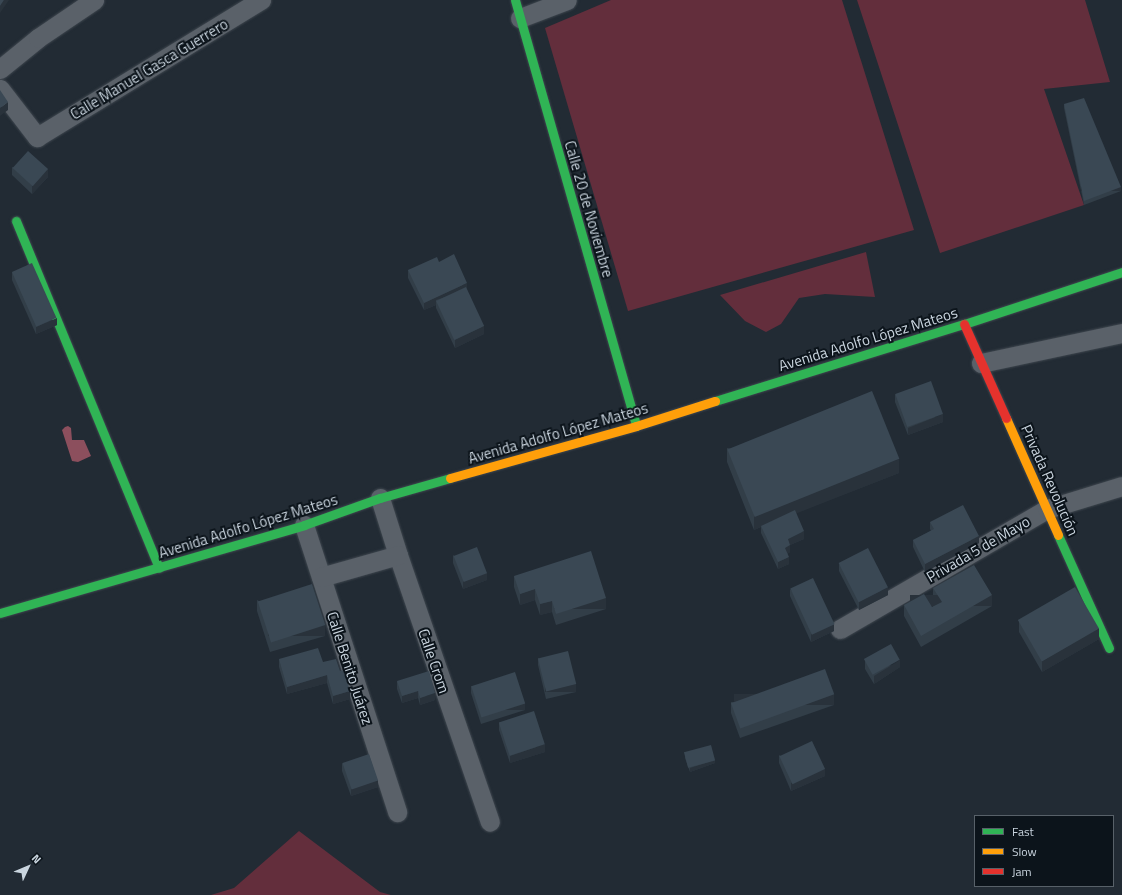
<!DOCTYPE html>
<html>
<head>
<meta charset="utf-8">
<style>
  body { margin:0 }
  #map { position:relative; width:1122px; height:895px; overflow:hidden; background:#222b34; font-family:"Titillium Web",sans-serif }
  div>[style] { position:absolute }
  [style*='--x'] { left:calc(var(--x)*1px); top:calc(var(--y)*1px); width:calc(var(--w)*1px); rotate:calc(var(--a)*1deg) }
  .green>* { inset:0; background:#632e3c }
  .water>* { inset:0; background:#8c4f5d }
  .roads { filter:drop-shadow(0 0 1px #3e464e) drop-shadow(0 0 1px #3e464e) }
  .street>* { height:19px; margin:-9.5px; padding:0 9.5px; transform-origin:9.5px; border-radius:9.5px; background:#5a6169 }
  .fast>* { height:9px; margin:-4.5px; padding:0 4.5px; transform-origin:4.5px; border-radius:4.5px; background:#30b455 }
  .slow>* { height:9px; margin:-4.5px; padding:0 4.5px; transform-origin:4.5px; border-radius:4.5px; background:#ff9f0a }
  .jam>* { height:9px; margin:-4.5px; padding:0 4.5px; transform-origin:4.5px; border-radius:4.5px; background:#e5322d }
  .wall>* { inset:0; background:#323e48 }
  .shaded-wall>* { inset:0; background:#29323b; transform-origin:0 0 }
  .building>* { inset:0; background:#3a4854; transform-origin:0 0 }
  span { translate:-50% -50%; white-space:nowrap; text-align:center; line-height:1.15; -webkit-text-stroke:4px #0c141b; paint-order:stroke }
  .street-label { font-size:15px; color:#cad5df }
  .legend { position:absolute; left:974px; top:815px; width:140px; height:72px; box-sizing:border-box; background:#0c141b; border:1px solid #586169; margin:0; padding:5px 7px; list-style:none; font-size:12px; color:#cad5df }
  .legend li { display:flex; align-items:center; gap:8px; height:20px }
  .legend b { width:20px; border:1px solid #586169 }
  .north { position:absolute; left:8px; top:847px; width:40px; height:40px; -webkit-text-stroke:3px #0c141b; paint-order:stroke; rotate:46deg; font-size:11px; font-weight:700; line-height:16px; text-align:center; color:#cad5df }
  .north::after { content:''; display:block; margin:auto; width:14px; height:18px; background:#cad5df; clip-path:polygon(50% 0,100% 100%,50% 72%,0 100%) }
</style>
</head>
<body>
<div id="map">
  <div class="green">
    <i style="clip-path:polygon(611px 0,842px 0,914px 230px,628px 311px,545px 28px)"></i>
    <i style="clip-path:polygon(857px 0,1085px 0,1110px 82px,1044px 89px,1084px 205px,940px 253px)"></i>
    <i style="clip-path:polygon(866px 252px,875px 297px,825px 294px,799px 298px,781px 324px,766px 332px,745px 321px,720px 295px)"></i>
    <i style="clip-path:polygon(299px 831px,380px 892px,391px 895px,211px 895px,234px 888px)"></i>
  </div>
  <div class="water">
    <i style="clip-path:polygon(68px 426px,71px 428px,72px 440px,84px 440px,91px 456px,78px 462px,72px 461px,62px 430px,65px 427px)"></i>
  </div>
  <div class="roads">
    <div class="street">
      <i style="--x:520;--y:18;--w:50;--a:-21"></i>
      <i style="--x:0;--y:69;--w:49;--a:-39.2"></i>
      <i style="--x:38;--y:38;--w:68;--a:-34.2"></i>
      <i style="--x:0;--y:89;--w:61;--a:52.4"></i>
      <i style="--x:37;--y:137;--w:263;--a:-31.5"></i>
      <i style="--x:981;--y:363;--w:144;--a:-12"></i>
      <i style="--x:380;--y:498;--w:60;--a:72.5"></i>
      <i style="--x:398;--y:555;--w:282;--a:71"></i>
      <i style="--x:304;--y:525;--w:302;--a:72"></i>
      <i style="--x:321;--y:577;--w:80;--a:-15.9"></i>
      <i style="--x:840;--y:629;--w:239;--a:-30.1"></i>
      <i style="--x:1047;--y:509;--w:78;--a:-17"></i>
    </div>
    <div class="fast">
      <i style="--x:515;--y:0;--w:443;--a:74.1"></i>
      <i style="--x:16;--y:221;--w:375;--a:67.6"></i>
      <i style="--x:715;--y:401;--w:261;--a:-17.2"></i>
      <i style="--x:964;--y:324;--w:166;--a:-18.2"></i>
      <i style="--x:1058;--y:535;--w:124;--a:65.7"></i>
      <i style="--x:0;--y:613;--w:316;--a:-16.1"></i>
      <i style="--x:304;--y:525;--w:81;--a:-19.6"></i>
      <i style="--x:380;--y:498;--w:73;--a:-15.9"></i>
    </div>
    <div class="slow">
      <i style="--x:1006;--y:418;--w:128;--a:66"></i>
      <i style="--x:450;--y:478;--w:193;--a:-15.6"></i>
      <i style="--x:636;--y:426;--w:83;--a:-17.6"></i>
    </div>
    <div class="jam">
      <i style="--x:964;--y:324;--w:103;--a:65.9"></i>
    </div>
  </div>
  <div class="wall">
    <i style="clip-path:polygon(1064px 104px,1121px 191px,1084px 205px,1064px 108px)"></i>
    <i style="clip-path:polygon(12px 167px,48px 177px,32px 194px,12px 175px)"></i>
    <i style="clip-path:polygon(439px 262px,467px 290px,484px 334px,455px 348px,436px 308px,436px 305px,424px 310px,408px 278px,408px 270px)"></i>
    <i style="clip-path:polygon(12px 272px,57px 325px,36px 334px,12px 280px)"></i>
    <i style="clip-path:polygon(895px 394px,943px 422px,908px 435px,895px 402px)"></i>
    <i style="clip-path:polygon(727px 448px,899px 473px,796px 513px,804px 539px,790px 545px,790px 552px,787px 554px,789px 564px,778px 569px,761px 533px,761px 527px,754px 530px,727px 462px)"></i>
    <i style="clip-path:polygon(930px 522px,979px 543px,925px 572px,913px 547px,913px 540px,931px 531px,930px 529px)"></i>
    <i style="clip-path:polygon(453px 555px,487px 580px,463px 589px,453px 563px)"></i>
    <i style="clip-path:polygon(839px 564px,888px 595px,859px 610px,839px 571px)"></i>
    <i style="clip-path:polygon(514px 576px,606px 609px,556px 625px,552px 612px,540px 615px,535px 600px,520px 605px,514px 587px)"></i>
    <i style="clip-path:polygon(933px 588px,992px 606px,921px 647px,904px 616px,904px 605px,932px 607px,937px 605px,933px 599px)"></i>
    <i style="clip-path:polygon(790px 589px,834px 631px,811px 642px,790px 596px)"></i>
    <i style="clip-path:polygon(257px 600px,325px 636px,270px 652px,257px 611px)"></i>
    <i style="clip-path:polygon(1019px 621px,1099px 639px,1042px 672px,1019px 632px)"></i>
    <i style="clip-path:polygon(538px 658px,576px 692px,546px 699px,538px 665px)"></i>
    <i style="clip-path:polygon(279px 659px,323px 662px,340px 671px,350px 699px,333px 704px,327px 683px,287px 694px,279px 667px)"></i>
    <i style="clip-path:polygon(865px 661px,900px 667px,874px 684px,865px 669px)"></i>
    <i style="clip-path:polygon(397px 681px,435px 700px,420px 705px,418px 698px,402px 703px,397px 689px)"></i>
    <i style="clip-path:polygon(471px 686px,525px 710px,481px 724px,471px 693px)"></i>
    <i style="clip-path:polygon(731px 702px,834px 705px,740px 738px,731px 713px)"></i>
    <i style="clip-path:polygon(499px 723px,545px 752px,510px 763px,499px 730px)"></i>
    <i style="clip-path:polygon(685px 754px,715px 763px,690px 772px,685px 758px)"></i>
    <i style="clip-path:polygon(779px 755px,825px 776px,791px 791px,779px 763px)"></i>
    <i style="clip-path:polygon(342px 763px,378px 787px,351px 796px,342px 771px)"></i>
  </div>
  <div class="shaded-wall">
    <i style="clip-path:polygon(4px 0,9px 0,0 13px,0 6px)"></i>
    <i style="clip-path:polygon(8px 102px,8px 110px,0 116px,0 108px)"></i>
    <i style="clip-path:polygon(48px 169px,48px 177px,32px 194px,32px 186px)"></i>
    <i style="left:1121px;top:187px;width:4px;height:40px;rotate:90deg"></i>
    <i style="clip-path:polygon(467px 283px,467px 290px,436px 300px,436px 305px,424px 310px,424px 303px)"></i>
    <i style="clip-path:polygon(57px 318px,57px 325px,36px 334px,36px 327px)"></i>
    <i style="clip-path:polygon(484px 326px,484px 334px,455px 348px,455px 340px)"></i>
    <i style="clip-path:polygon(943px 414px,943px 422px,908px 435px,908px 428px)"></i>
    <i style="clip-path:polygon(899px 459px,899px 473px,762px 527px,761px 526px,761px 527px,754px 530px,754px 515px)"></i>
    <i style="clip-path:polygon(804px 531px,804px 539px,790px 545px,790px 552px,785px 555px,785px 548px,788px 539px)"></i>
    <i style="clip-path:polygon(979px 536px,979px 543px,925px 572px,925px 564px)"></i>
    <i style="clip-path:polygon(789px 557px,789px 564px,778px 569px,778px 562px)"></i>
    <i style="clip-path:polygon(487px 573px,487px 580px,463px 589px,463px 581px)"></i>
    <i style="clip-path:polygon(888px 587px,888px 595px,859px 610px,859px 602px)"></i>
    <i style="clip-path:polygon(535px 589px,535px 600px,520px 605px,520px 594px)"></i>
    <i style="left:992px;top:595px;width:11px;height:82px;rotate:90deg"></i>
    <i style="left:606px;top:598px;width:11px;height:52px;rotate:90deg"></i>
    <i style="clip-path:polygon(552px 601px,552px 612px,540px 615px,540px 604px)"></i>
    <i style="clip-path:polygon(834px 624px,834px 631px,811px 642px,811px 634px)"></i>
    <i style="left:325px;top:625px;width:11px;height:57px;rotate:90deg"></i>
    <i style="clip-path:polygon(1099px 628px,1099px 639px,1042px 672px,1042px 661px)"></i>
    <i style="clip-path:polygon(900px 660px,900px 667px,874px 684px,874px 676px)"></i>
    <i style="clip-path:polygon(327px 675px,327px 683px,287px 694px,287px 687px)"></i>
    <i style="left:576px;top:684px;width:8px;height:31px;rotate:90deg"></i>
    <i style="clip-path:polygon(350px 691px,350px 699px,333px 704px,333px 696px)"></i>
    <i style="clip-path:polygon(418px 691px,418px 698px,402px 703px,402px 696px)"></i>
    <i style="clip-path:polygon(435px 693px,435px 700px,420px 705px,420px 698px)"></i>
    <i style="left:834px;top:694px;width:11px;height:100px;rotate:90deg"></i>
    <i style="left:525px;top:703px;width:7px;height:46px;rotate:90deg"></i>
    <i style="clip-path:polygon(545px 744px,545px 752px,510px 763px,510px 756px)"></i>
    <i style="clip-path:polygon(715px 760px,715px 763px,690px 772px,690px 768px)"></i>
    <i style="clip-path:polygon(825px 769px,825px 776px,791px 791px,791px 783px)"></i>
    <i style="clip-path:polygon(378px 780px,378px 787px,351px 796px,351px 789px)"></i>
  </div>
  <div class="building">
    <i style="clip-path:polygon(0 0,4px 0,0 6px)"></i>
    <i style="clip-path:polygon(0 90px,8px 102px,0 108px)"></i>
    <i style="clip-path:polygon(1084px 98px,1121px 187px,1084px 201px,1064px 104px)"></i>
    <i style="left:28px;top:151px;width:27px;height:23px;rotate:42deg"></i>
    <i style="clip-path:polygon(454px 254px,467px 283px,424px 303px,408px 270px,437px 257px,439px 262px)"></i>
    <i style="left:32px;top:263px;width:60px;height:22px;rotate:66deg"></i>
    <i style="left:466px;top:287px;width:43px;height:33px;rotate:65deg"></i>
    <i style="left:931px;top:381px;width:35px;height:38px;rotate:70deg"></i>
    <i style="left:872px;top:391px;width:73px;height:156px;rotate:68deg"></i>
    <i style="clip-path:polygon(963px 505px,979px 536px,925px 564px,913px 540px,934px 529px,930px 522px)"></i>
    <i style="clip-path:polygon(795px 510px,804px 531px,788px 539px,790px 545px,785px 548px,789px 557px,778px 562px,761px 526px)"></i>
    <i style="left:477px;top:547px;width:28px;height:25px;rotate:69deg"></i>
    <i style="left:868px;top:548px;width:44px;height:33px;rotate:63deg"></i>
    <i style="clip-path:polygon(591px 551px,606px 598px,556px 614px,552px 601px,540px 604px,535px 589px,520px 594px,514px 576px)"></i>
    <i style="clip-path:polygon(974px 565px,992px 595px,921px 636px,904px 605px,924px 594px,932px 607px,942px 602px,933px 588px)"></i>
    <i style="left:813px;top:578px;width:51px;height:25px;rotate:65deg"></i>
    <i style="left:312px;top:584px;width:43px;height:57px;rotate:72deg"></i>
    <i style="left:1075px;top:587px;width:48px;height:66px;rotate:60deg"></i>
    <i style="left:891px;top:644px;width:18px;height:31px;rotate:61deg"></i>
    <i style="clip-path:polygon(318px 648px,323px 662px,336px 659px,340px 671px,344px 670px,350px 691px,333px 696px,327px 675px,287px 687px,279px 659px)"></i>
    <i style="left:568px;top:651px;width:34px;height:31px;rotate:76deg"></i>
    <i style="left:825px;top:669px;width:27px;height:100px;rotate:70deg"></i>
    <i style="clip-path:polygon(429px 671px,435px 693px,420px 698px,418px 691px,402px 696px,397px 681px)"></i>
    <i style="left:515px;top:672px;width:33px;height:46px;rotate:72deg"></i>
    <i style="left:534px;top:711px;width:35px;height:37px;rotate:72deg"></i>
    <i style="left:812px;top:741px;width:31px;height:36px;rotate:65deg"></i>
    <i style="left:711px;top:745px;width:16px;height:28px;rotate:75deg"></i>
    <i style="left:369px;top:754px;width:28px;height:28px;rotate:71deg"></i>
  </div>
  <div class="street-label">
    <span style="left:149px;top:69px;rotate:-31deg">Calle Manuel Gasca Guerrero</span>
    <span style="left:589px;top:209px;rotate:74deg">Calle 20 de Noviembre</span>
    <span style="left:868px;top:339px;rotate:-17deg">Avenida Adolfo López Mateos</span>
    <span style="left:558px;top:433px;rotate:-16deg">Avenida Adolfo López Mateos</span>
    <span style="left:1050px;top:480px;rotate:66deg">Privada Revolución</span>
    <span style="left:248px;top:526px;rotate:-17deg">Avenida Adolfo López Mateos</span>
    <span style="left:978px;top:549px;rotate:-30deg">Privada 5 de Mayo</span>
    <span style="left:434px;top:661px;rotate:71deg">Calle Crom</span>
    <span style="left:350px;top:668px;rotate:72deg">Calle Benito Juárez</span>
  </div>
  <ul class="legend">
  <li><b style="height:5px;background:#30b455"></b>Fast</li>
  <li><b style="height:5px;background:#ff9f0a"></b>Slow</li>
  <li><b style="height:5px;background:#e5322d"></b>Jam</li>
  </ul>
  <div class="north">N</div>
</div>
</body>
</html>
